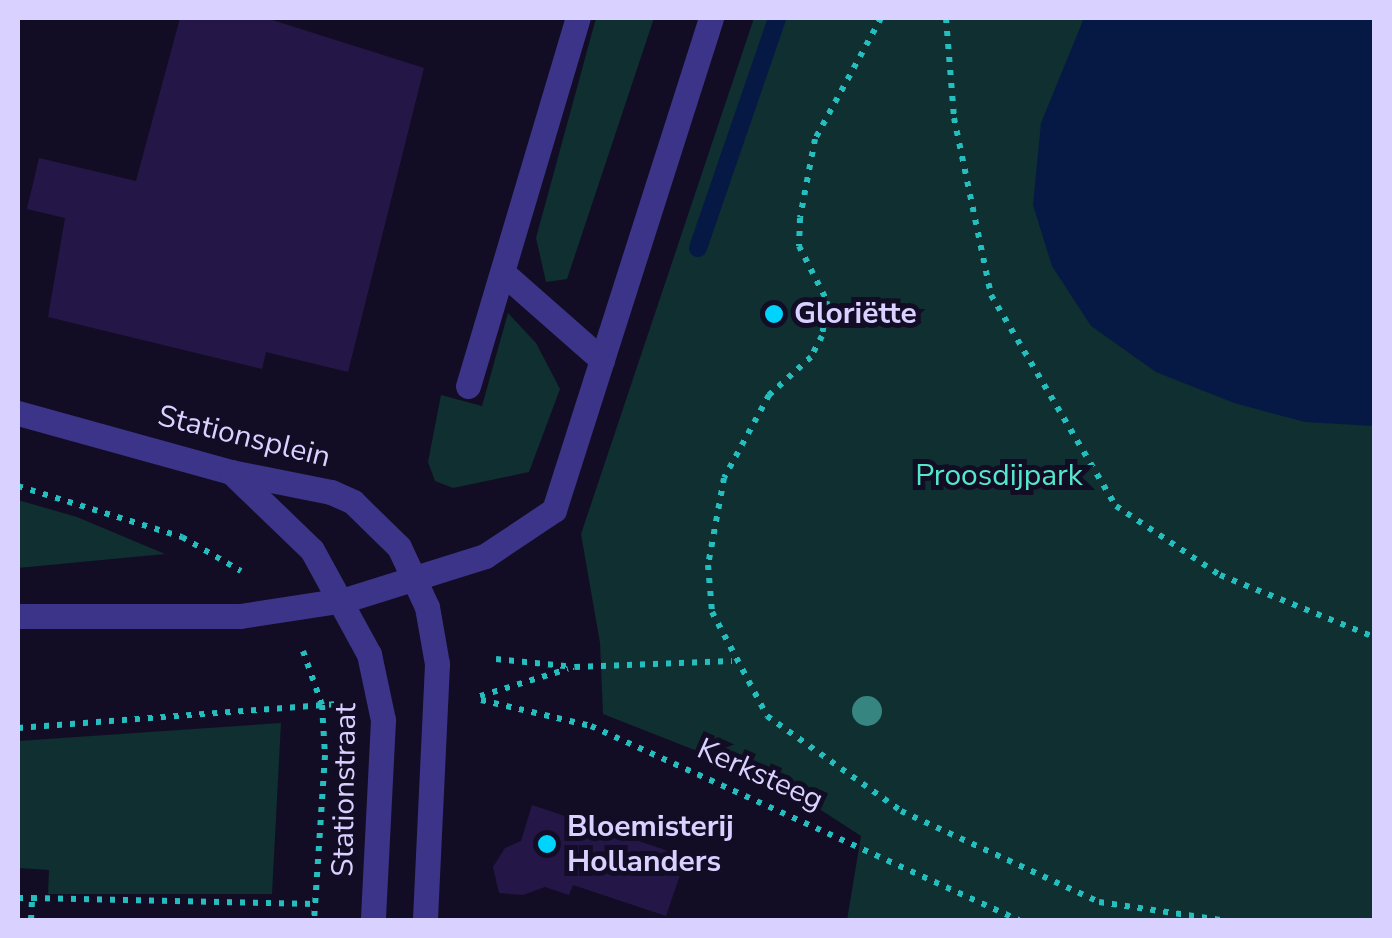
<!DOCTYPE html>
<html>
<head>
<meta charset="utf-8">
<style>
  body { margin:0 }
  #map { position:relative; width:1392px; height:938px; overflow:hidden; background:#120d25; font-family:"Nunito Sans",sans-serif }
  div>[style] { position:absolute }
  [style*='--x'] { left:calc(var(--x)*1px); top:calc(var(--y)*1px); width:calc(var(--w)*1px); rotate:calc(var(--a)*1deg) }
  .green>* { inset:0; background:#0f2f30 }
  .water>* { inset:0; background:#061945 }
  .stream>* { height:18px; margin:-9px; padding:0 9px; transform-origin:9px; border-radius:9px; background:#061945 }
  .building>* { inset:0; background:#241748 }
  .path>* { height:6px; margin-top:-3px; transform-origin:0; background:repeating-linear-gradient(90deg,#25bebe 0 5px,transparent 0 13px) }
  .service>* { height:25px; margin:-12.5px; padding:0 12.5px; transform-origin:12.5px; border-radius:12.5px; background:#3c3488 }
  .minor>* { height:25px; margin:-12.5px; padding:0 12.5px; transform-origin:12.5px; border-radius:12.5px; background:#3c3488 }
  .tertiary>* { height:25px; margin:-12.5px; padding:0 12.5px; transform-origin:12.5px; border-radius:12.5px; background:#3c3488 }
  .trees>* { width:30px; height:30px; margin:-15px; border-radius:50%; background:#368580 }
  .dots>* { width:28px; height:28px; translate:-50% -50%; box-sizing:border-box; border:5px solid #120d25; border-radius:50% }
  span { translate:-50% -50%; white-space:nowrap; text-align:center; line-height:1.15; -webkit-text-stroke:10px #120d25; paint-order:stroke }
  .poi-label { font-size:30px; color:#d9d1ff; font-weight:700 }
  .left { translate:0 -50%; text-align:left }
  .street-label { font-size:30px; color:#d9d1ff }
  .park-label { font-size:30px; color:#54e8cb }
  .frame { position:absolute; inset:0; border:20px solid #d9d1ff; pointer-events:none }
</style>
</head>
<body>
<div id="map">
  <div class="green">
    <i style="clip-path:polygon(596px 18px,654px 18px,567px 279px,546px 282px,536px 238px)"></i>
    <i style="clip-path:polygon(754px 18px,1374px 18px,1374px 920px,847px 920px,861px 836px,781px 784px,603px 714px,600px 643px,581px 534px)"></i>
    <i style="clip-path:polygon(508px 313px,536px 343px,560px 389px,529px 472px,453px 488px,435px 481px,428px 462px,441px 395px,482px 406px)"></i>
    <i style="clip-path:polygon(18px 500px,77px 517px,165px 554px,18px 568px)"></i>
    <i style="clip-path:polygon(281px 723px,272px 894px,48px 894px,49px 870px,18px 868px,18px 741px)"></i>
  </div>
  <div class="water">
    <i style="clip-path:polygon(1084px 18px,1374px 18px,1374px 426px,1305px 422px,1234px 403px,1156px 372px,1091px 326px,1052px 266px,1033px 205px,1041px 123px)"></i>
  </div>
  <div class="stream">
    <i style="--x:698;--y:248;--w:243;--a:-71"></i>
  </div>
  <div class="building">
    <i style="clip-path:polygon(180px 18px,266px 18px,424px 68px,348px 372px,266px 352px,262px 369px,48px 317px,65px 218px,27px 209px,39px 158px,136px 181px)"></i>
    <i style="clip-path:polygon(532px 805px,686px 857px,666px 916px,573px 885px,569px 895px,545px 887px,523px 895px,499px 893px,493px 867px,505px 848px,521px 841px)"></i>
  </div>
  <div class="path">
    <i style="--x:881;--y:18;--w:138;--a:118.6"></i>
    <i style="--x:815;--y:139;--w:80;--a:100.8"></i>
    <i style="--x:800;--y:218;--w:28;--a:92"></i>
    <i style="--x:799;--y:246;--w:62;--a:63"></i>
    <i style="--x:827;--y:301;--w:35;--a:98"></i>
    <i style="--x:822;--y:336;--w:24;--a:118"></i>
    <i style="--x:811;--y:357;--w:57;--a:137.9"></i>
    <i style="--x:769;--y:395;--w:94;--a:118.5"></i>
    <i style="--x:724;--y:478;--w:88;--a:100.4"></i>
    <i style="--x:708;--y:565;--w:47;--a:85.1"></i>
    <i style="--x:712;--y:612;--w:118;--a:62.1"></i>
    <i style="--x:767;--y:716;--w:164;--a:35.3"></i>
    <i style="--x:901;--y:811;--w:218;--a:24.7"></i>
    <i style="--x:1099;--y:902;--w:123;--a:8.4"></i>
    <i style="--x:946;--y:18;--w:100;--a:85.4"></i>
    <i style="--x:954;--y:118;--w:181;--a:78.2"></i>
    <i style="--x:991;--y:295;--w:245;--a:59.4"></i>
    <i style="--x:1116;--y:506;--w:125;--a:33.6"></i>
    <i style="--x:1220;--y:575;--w:166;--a:21.9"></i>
    <i style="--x:18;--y:486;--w:172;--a:17.3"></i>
    <i style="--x:182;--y:537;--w:68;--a:30"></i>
    <i style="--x:303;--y:651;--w:57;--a:70.6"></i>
    <i style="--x:322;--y:705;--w:50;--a:86.6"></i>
    <i style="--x:325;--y:755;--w:165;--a:93.8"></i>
    <i style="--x:496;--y:659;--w:79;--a:5.8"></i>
    <i style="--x:575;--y:667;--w:157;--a:-2.2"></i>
    <i style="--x:480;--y:696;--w:92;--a:-17.1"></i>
    <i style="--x:481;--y:700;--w:113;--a:13.3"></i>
    <i style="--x:591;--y:726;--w:470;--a:24.4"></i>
    <i style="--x:18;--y:728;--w:317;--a:-4.3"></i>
    <i style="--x:18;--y:898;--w:14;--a:0"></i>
    <i style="--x:31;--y:920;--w:22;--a:-87"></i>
    <i style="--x:32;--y:898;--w:285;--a:1.2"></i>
  </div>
  <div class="service">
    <i style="--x:468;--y:386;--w:384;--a:-73.4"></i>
    <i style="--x:18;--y:616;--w:222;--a:0"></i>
    <i style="--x:240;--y:616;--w:106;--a:-8.7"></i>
  </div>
  <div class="minor">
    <i style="--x:503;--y:273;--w:132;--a:41.3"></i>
    <i style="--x:345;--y:600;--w:147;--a:-17.4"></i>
    <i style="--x:485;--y:556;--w:83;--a:-33.7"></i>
    <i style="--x:554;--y:510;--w:516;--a:-72.3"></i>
  </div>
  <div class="tertiary">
    <i style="--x:18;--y:413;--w:221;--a:15.5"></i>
    <i style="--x:231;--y:472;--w:102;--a:11.3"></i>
    <i style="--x:331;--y:492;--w:24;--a:24"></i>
    <i style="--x:353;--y:502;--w:64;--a:44.4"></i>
    <i style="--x:399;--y:547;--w:66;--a:65"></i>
    <i style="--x:427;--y:607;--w:58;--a:80"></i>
    <i style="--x:437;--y:664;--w:256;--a:92.7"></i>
    <i style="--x:231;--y:472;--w:112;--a:43.9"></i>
    <i style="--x:312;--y:550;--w:119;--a:61.3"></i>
    <i style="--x:369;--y:654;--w:67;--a:78"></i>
    <i style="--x:383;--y:720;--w:200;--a:92.9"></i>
  </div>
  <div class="trees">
    <i style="left:867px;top:711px"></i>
  </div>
  <div class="dots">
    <i style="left:774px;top:314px;background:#00d4fc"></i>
    <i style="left:547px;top:844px;background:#00d4fc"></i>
  </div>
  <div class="poi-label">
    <span class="left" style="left:794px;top:314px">Gloriëtte</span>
    <span class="left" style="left:567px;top:844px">Bloemisterij<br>Hollanders</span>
  </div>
  <div class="street-label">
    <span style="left:244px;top:437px;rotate:14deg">Stationsplein</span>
    <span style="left:760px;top:775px;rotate:24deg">Kerksteeg</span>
    <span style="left:345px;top:790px;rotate:-89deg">Stationstraat</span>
  </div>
  <div class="park-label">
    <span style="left:999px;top:476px">Proosdijpark</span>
  </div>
  <div class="frame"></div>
</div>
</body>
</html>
